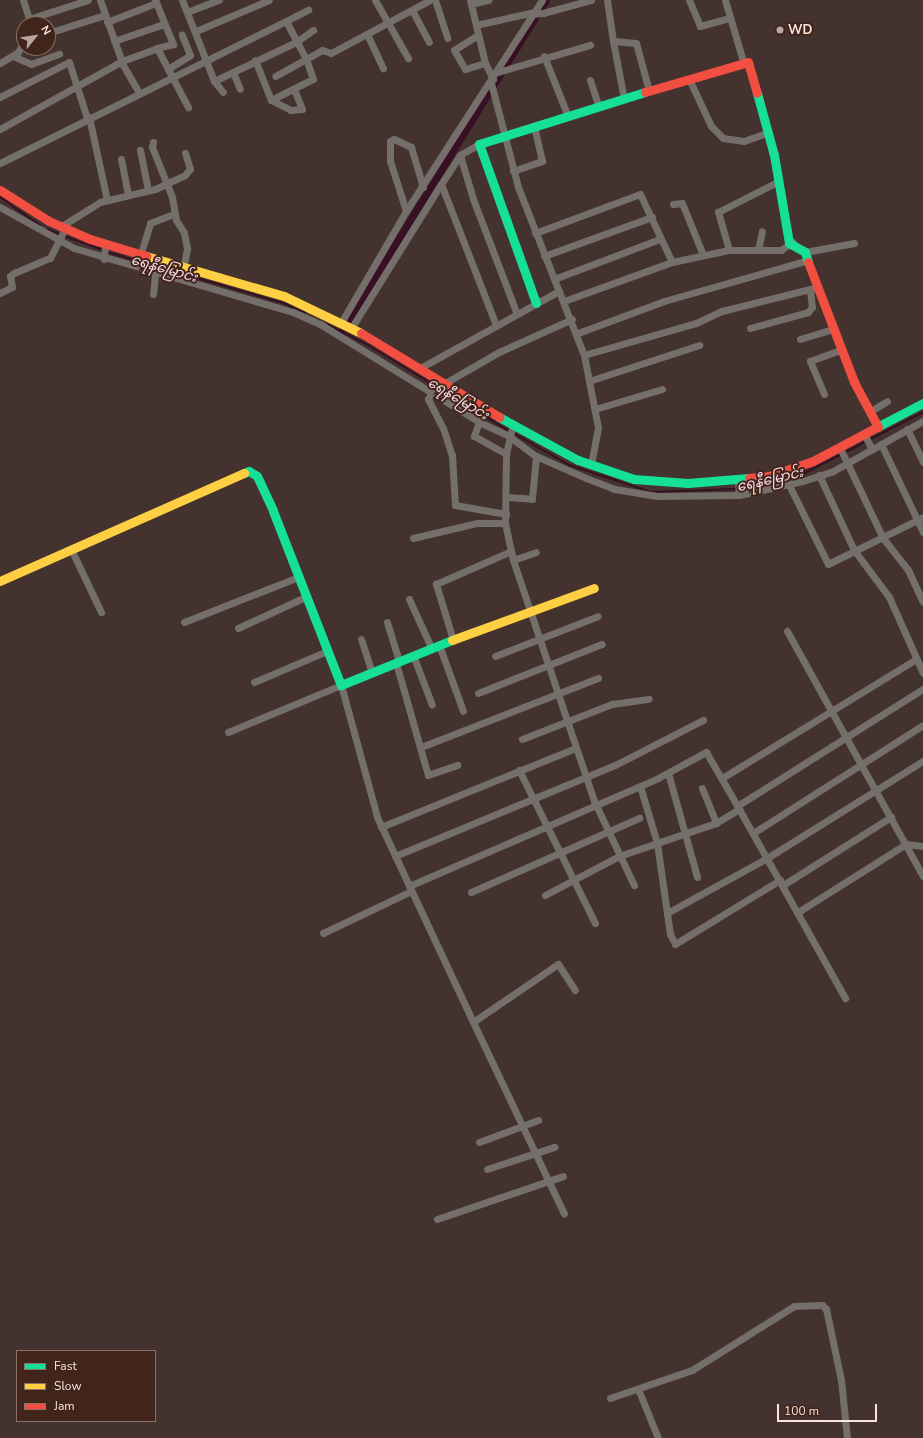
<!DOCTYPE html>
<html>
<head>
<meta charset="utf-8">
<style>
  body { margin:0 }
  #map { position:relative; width:923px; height:1438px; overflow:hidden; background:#43322d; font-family:"Nunito Sans","Noto Sans Myanmar",sans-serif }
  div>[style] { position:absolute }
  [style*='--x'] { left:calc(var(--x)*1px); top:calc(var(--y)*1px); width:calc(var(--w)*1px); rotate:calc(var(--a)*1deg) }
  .stream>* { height:2px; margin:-1px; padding:0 1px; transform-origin:1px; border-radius:1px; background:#380f24 }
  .canal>* { height:7px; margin:-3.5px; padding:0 3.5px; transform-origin:3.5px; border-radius:3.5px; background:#380f24 }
  .street>* { height:7px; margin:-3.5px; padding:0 3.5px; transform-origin:3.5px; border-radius:3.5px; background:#756f6b }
  .fast>* { height:9px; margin:-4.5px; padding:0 4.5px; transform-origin:4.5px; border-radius:4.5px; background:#16e098 }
  .slow>* { height:9px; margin:-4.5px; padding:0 4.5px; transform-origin:4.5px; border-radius:4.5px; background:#ffcf43 }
  .jam>* { height:9px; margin:-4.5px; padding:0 4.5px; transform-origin:4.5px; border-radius:4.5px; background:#f24e42 }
  .street-bridge>* { height:7px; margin:-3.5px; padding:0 3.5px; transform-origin:3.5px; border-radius:3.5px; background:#756f6b }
  .dots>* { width:11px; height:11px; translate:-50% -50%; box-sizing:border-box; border:2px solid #41241a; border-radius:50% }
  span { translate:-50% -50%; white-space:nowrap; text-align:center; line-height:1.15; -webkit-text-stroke:4px #41241a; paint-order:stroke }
  .poi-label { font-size:13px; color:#f9e5de; font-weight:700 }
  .left { translate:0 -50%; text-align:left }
  .water-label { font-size:14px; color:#f8d7e5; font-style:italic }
  .legend { position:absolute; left:16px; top:1350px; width:140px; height:72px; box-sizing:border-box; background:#41241a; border:1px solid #8b7168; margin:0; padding:5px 7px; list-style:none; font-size:12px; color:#f9e5de }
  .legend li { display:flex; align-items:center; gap:8px; height:20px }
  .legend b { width:20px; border:1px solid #8b7168 }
  .north { position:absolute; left:16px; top:16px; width:40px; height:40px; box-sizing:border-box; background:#41241a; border:1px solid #8b7168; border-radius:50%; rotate:60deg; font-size:11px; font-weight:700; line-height:16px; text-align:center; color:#f9e5de }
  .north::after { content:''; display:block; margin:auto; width:14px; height:18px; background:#b9a6a0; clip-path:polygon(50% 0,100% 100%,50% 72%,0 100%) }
  .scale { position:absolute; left:777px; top:1404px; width:100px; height:18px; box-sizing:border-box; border:2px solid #f9e5de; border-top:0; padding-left:5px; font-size:12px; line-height:14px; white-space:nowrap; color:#f9e5de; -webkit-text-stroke:3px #41241a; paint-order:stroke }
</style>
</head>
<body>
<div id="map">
  <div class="stream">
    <i style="--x:0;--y:197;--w:50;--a:35.3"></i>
    <i style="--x:47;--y:229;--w:14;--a:21"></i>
    <i style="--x:64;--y:236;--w:41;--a:19.7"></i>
    <i style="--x:107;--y:252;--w:49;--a:16.6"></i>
    <i style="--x:159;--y:267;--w:129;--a:16.2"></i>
    <i style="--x:283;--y:303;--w:24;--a:24"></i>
    <i style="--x:328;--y:325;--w:45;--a:26.6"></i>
    <i style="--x:368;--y:345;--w:165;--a:31.4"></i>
    <i style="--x:513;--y:433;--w:64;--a:29.7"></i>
    <i style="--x:569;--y:465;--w:86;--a:18.2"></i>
    <i style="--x:651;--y:492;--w:85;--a:-2"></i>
    <i style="--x:740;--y:489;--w:63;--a:-12.9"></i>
    <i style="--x:801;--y:475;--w:137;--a:-27.3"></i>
  </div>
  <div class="canal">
    <i style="--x:341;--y:332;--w:390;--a:-58.3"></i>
  </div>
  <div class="street">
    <i style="--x:23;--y:0;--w:20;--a:72"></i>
    <i style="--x:29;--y:19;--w:62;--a:-17.9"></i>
    <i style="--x:100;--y:0;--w:69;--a:70.5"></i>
    <i style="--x:123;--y:65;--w:32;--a:60"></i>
    <i style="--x:155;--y:0;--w:48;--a:67.8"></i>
    <i style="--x:173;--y:44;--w:16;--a:166"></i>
    <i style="--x:182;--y:0;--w:87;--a:68.4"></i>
    <i style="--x:214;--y:81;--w:14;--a:51"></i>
    <i style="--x:375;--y:0;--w:67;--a:60.4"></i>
    <i style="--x:435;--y:0;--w:40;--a:72"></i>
    <i style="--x:470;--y:0;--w:65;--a:76.6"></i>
    <i style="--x:485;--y:63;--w:18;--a:63"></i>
    <i style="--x:607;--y:0;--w:41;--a:81.7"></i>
    <i style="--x:613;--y:41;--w:23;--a:5"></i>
    <i style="--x:636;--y:43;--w:50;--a:74.8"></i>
    <i style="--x:689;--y:0;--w:28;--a:67"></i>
    <i style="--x:700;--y:26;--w:31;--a:-15"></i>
    <i style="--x:725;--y:0;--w:64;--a:73.6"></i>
    <i style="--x:471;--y:4;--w:18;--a:-13"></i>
    <i style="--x:412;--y:10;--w:36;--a:62"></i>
    <i style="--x:187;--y:12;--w:34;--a:-21"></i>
    <i style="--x:543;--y:13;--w:50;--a:-15.2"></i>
    <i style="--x:286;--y:21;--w:25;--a:-27"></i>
    <i style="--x:107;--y:22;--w:53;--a:-21.2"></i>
    <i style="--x:476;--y:25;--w:59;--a:-12.6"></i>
    <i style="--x:534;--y:12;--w:3;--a:135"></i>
    <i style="--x:196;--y:31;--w:79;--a:-23"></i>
    <i style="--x:48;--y:33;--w:60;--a:-17.5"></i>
    <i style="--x:367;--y:34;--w:38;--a:65"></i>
    <i style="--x:478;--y:35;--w:28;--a:148"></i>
    <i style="--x:454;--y:50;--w:22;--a:60"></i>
    <i style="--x:465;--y:69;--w:21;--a:-17"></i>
    <i style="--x:114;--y:41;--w:53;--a:-18.8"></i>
    <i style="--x:613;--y:41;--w:59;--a:79.3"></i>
    <i style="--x:13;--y:56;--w:20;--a:24"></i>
    <i style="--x:31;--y:64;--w:30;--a:-20"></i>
    <i style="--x:544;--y:56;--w:62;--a:68.4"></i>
    <i style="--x:255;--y:60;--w:43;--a:68.2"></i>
    <i style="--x:271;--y:100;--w:22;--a:27"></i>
    <i style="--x:291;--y:110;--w:11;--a:-5"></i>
    <i style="--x:302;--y:109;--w:22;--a:-112"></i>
    <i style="--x:0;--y:63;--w:21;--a:-31"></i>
    <i style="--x:18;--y:52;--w:13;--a:-61"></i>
    <i style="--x:168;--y:69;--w:26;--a:-32"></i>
    <i style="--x:190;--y:55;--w:22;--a:-112"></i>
    <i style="--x:233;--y:72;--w:18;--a:68"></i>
    <i style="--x:498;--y:72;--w:96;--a:-16.4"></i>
    <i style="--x:689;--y:79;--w:52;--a:64.9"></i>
    <i style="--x:711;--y:126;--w:17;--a:45"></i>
    <i style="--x:723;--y:138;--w:21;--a:8"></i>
    <i style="--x:744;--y:141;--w:23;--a:-20"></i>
    <i style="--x:590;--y:80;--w:28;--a:72"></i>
    <i style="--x:214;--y:81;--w:91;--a:-25.4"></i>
    <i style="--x:296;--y:42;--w:21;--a:-35"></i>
    <i style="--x:491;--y:83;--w:107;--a:75.4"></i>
    <i style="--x:518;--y:187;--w:180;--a:68.6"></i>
    <i style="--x:584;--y:355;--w:74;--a:79.1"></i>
    <i style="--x:598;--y:428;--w:38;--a:101"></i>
    <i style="--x:0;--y:97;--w:77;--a:-26.9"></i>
    <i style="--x:69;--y:62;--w:59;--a:72.2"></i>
    <i style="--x:271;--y:100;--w:47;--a:-26.6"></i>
    <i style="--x:313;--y:79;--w:21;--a:-109"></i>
    <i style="--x:306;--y:59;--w:18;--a:-29"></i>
    <i style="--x:322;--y:50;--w:9;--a:18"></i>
    <i style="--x:331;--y:53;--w:112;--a:-28.2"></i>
    <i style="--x:89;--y:117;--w:85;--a:77.8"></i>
    <i style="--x:0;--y:129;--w:140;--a:-29.1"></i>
    <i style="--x:122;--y:61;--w:37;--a:-20"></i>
    <i style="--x:157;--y:48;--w:67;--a:62.3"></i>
    <i style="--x:153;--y:142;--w:5;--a:101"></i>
    <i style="--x:152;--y:147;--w:54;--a:68.2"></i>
    <i style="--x:172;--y:197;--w:23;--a:80"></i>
    <i style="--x:176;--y:220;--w:15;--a:58"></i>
    <i style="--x:184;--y:233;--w:16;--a:79"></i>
    <i style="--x:187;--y:249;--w:15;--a:101"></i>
    <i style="--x:479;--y:144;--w:22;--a:150"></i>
    <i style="--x:460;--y:155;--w:46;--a:73.5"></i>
    <i style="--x:473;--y:199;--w:123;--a:69.1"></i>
    <i style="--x:140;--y:150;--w:41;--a:78.7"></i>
    <i style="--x:460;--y:155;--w:35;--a:123"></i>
    <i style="--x:441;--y:184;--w:151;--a:68.7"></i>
    <i style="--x:121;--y:159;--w:37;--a:79"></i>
    <i style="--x:0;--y:163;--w:319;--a:-26.4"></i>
    <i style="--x:286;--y:21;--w:43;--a:62.2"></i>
    <i style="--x:306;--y:59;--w:35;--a:151"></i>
    <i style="--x:513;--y:171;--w:31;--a:-19"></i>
    <i style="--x:542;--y:161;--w:36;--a:-103"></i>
    <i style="--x:673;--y:204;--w:9;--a:-6"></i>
    <i style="--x:682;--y:203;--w:56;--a:68"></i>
    <i style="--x:0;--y:207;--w:85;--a:29"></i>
    <i style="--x:74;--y:248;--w:228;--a:16.3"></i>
    <i style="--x:293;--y:312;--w:30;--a:24"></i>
    <i style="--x:320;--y:324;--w:187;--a:31.6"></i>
    <i style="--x:479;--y:422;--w:33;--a:25"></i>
    <i style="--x:509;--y:436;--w:34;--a:37"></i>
    <i style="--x:536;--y:456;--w:55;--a:23.7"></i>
    <i style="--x:586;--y:478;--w:30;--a:21"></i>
    <i style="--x:614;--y:489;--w:44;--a:9.2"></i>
    <i style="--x:657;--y:496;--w:82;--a:-0.7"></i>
    <i style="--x:406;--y:211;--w:52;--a:-107.7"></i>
    <i style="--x:390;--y:161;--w:20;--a:-90"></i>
    <i style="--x:390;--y:141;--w:4;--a:-27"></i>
    <i style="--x:394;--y:139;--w:19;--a:25"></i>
    <i style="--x:411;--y:147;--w:42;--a:73.3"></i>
    <i style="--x:60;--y:227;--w:47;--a:-32"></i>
    <i style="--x:100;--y:202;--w:57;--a:-13.3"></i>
    <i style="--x:155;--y:189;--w:33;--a:-25"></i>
    <i style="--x:185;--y:175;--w:8;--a:-50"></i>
    <i style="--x:190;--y:169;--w:17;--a:-107"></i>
    <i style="--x:535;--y:233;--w:112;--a:-20.4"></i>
    <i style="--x:640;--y:194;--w:75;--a:64.8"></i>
    <i style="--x:729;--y:250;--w:40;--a:-106"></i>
    <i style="--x:718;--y:212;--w:66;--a:-27"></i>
    <i style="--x:758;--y:250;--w:19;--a:-78"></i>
    <i style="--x:805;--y:252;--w:50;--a:-10.4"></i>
    <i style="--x:141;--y:253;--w:31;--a:-73"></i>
    <i style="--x:150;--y:223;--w:26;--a:-21"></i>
    <i style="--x:544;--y:256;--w:115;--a:-19.9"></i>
    <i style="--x:104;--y:259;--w:14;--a:-86"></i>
    <i style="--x:554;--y:279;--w:113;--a:-20.7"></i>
    <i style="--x:0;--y:293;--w:13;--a:-27"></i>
    <i style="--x:12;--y:287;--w:11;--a:-100"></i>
    <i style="--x:10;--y:276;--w:5;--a:-37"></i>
    <i style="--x:14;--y:273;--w:39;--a:-23"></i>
    <i style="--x:50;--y:258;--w:31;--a:-63"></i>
    <i style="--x:153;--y:294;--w:36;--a:-84"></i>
    <i style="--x:564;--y:301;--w:115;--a:-19.9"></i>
    <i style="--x:672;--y:262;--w:58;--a:-11.9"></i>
    <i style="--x:729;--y:250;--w:52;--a:0"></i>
    <i style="--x:781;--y:250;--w:14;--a:-36"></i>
    <i style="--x:342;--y:321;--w:127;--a:-59.8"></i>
    <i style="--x:406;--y:211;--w:251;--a:-57.2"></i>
    <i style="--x:352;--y:327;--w:168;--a:-58.1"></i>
    <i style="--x:750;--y:328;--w:60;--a:-15.4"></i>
    <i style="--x:808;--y:312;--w:6;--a:-51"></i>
    <i style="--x:812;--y:307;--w:16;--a:-97"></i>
    <i style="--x:578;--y:333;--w:92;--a:-20.4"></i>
    <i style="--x:664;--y:301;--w:147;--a:-15.8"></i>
    <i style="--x:800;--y:339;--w:34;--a:-17"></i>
    <i style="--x:584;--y:355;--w:116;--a:-15.9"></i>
    <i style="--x:696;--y:323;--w:29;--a:-25"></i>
    <i style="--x:722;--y:311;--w:95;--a:-14"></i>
    <i style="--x:420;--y:368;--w:159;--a:-29"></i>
    <i style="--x:589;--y:381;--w:116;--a:-18.1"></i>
    <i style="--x:445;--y:383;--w:62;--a:-29.9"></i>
    <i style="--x:499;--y:352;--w:80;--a:-24.3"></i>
    <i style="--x:432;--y:392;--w:8;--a:120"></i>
    <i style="--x:428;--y:399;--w:33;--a:63"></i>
    <i style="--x:443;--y:428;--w:28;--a:72"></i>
    <i style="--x:452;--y:455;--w:50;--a:86.6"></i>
    <i style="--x:455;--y:505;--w:52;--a:10"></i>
    <i style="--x:824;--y:394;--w:36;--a:-113"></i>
    <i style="--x:810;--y:361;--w:32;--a:-20"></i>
    <i style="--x:595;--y:409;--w:70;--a:-16.6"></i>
    <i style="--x:869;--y:412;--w:21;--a:-31"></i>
    <i style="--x:479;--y:422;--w:15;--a:110"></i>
    <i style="--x:474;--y:436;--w:37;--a:29"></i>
    <i style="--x:512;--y:428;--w:27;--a:103"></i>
    <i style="--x:506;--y:454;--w:69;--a:90.8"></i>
    <i style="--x:505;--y:523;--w:38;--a:78"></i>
    <i style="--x:513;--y:560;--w:256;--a:71.4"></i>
    <i style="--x:595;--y:803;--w:91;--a:64.6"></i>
    <i style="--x:907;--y:429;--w:37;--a:64"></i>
    <i style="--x:865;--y:436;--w:15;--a:62"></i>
    <i style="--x:881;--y:444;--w:98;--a:64.5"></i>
    <i style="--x:840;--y:448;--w:100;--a:64.5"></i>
    <i style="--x:883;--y:538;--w:41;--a:52"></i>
    <i style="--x:908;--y:570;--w:35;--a:65"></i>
    <i style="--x:819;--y:475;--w:83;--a:65"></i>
    <i style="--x:854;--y:550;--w:59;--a:53.3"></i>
    <i style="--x:889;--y:597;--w:83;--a:65.9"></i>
    <i style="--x:738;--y:481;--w:14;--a:86"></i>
    <i style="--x:739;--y:495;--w:66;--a:-12.3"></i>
    <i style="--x:803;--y:481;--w:32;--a:-18"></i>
    <i style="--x:833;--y:471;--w:103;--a:-29.1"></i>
    <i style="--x:789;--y:485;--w:88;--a:63.7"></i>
    <i style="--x:828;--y:564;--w:106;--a:-26.3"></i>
    <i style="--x:506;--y:497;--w:26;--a:4"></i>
    <i style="--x:532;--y:499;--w:43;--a:-84.7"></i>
    <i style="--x:413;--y:538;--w:66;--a:-13.2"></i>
    <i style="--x:477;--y:523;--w:28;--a:0"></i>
    <i style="--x:71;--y:549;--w:70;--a:64.5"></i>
    <i style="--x:513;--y:560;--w:24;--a:-19"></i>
    <i style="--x:409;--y:599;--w:53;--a:65.4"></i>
    <i style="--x:184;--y:622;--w:123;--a:-21.5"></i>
    <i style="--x:387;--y:622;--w:41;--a:72.9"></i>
    <i style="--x:238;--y:628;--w:74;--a:-24.8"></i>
    <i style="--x:787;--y:631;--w:280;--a:61"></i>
    <i style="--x:361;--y:639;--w:36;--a:72"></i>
    <i style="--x:453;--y:640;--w:59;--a:-106.9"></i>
    <i style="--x:436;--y:584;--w:82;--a:-23.7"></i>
    <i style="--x:439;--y:645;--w:70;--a:70"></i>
    <i style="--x:413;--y:655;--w:53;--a:69.2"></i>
    <i style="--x:495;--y:656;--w:110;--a:-21.2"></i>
    <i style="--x:396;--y:663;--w:116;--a:74.1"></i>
    <i style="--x:428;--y:775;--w:31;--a:-19"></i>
    <i style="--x:254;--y:682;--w:79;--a:-23"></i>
    <i style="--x:478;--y:693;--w:133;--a:-21.6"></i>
    <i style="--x:228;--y:732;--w:122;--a:-22.6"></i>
    <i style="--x:341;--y:685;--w:137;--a:74.7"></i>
    <i style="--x:377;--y:817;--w:226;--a:64.9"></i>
    <i style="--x:473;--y:1022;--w:103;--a:-34.3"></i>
    <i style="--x:558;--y:964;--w:31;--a:57"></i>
    <i style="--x:522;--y:739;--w:97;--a:-21.3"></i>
    <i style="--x:612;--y:704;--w:37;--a:-8"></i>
    <i style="--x:421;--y:747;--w:190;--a:-21.3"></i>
    <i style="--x:519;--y:770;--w:171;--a:63.6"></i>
    <i style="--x:668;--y:773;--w:108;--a:74.4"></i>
    <i style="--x:722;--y:778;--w:228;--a:-31.5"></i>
    <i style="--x:640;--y:786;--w:59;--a:73.4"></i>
    <i style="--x:657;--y:843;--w:92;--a:81.9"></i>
    <i style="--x:670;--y:934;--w:11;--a:63"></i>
    <i style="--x:675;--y:944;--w:123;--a:-31.4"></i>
    <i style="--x:702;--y:788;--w:38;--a:68"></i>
    <i style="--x:737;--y:806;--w:220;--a:-32.2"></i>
    <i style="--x:381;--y:827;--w:210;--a:-22.1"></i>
    <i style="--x:753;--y:833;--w:201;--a:-32.4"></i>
    <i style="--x:395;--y:856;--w:238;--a:-22.5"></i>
    <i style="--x:615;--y:765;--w:99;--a:-27.1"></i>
    <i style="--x:783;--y:885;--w:128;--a:-32.2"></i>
    <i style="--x:409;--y:886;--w:271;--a:-23.4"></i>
    <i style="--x:658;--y:778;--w:55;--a:-28.4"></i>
    <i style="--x:706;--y:752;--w:66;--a:59.9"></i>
    <i style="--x:471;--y:892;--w:184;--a:-23.8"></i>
    <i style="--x:545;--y:895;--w:84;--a:-27.8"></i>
    <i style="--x:619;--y:856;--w:102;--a:-18.8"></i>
    <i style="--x:716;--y:823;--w:27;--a:-31"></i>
    <i style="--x:739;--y:809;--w:217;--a:60.7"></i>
    <i style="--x:798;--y:912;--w:128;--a:-32.2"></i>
    <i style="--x:906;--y:844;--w:17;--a:7"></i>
    <i style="--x:667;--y:913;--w:114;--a:-28.8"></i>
    <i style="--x:767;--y:858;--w:184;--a:-31.9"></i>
    <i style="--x:323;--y:933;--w:98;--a:-25.5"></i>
    <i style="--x:473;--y:1022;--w:212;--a:64.6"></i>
    <i style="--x:479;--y:1142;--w:63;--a:-20.4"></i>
    <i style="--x:487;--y:1169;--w:71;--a:-18.2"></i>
    <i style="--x:437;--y:1219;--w:133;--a:-18.8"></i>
    <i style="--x:638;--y:1389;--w:53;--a:67.8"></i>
    <i style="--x:610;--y:1398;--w:87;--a:-18.9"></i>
    <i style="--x:692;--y:1370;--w:120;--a:-32.1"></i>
    <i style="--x:794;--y:1306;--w:28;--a:-2"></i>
    <i style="--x:822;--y:1305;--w:6;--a:45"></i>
    <i style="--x:826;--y:1309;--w:73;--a:78.1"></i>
    <i style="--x:841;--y:1380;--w:58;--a:84.1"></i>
  </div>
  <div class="fast">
    <i style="--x:757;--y:93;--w:64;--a:74.7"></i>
    <i style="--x:774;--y:155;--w:89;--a:80.3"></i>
    <i style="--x:789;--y:243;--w:18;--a:29"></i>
    <i style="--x:805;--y:252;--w:10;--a:73"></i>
    <i style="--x:536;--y:303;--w:169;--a:-109.7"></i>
    <i style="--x:479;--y:144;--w:174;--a:-17.4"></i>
    <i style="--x:499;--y:417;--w:90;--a:28.6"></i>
    <i style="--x:578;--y:460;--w:59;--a:18.7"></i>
    <i style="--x:634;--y:479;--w:54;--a:4.2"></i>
    <i style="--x:688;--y:483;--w:61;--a:-4.7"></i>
    <i style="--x:877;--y:427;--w:52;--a:-27.6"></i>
    <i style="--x:244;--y:473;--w:5;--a:-22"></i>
    <i style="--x:249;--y:471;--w:9;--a:32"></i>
    <i style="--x:257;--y:476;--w:38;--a:65"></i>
    <i style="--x:273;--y:511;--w:187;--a:68.7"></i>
    <i style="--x:341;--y:685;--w:120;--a:-22.1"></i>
  </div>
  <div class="slow">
    <i style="--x:146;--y:256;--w:144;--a:16.2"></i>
    <i style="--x:284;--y:296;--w:85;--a:25.7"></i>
    <i style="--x:0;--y:581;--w:267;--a:-23.9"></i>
    <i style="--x:452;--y:640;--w:151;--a:-20.1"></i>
  </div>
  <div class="jam">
    <i style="--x:645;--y:92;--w:107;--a:-16.2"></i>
    <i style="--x:748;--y:62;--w:32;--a:74"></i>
    <i style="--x:0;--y:190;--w:58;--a:32.3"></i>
    <i style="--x:49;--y:221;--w:45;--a:23.7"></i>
    <i style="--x:90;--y:239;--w:59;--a:16.9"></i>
    <i style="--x:808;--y:262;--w:129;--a:69"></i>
    <i style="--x:854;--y:382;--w:51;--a:61.9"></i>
    <i style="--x:361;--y:333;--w:162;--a:31.3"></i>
    <i style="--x:749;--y:478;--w:20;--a:-6"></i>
    <i style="--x:769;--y:476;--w:46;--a:-18.8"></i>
    <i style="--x:813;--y:461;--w:72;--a:-28"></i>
  </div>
  <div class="street-bridge">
    <i style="--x:532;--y:14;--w:11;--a:-5"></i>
  </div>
  <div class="dots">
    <i style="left:780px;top:30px;background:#b9a6a0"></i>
  </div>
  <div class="poi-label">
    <span class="left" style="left:788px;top:30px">WD</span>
  </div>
  <div class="water-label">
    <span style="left:164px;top:269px;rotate:16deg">ရေနီမြောင်း</span>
    <span style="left:458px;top:399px;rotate:31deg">ရေနီမြောင်း</span>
    <span style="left:770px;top:480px;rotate:-13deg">ရေနီမြောင်း</span>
  </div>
  <ul class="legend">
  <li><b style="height:5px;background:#16e098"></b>Fast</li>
  <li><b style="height:5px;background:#ffcf43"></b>Slow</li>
  <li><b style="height:5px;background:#f24e42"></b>Jam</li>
  </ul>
  <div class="north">N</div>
  <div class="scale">100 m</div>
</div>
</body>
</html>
